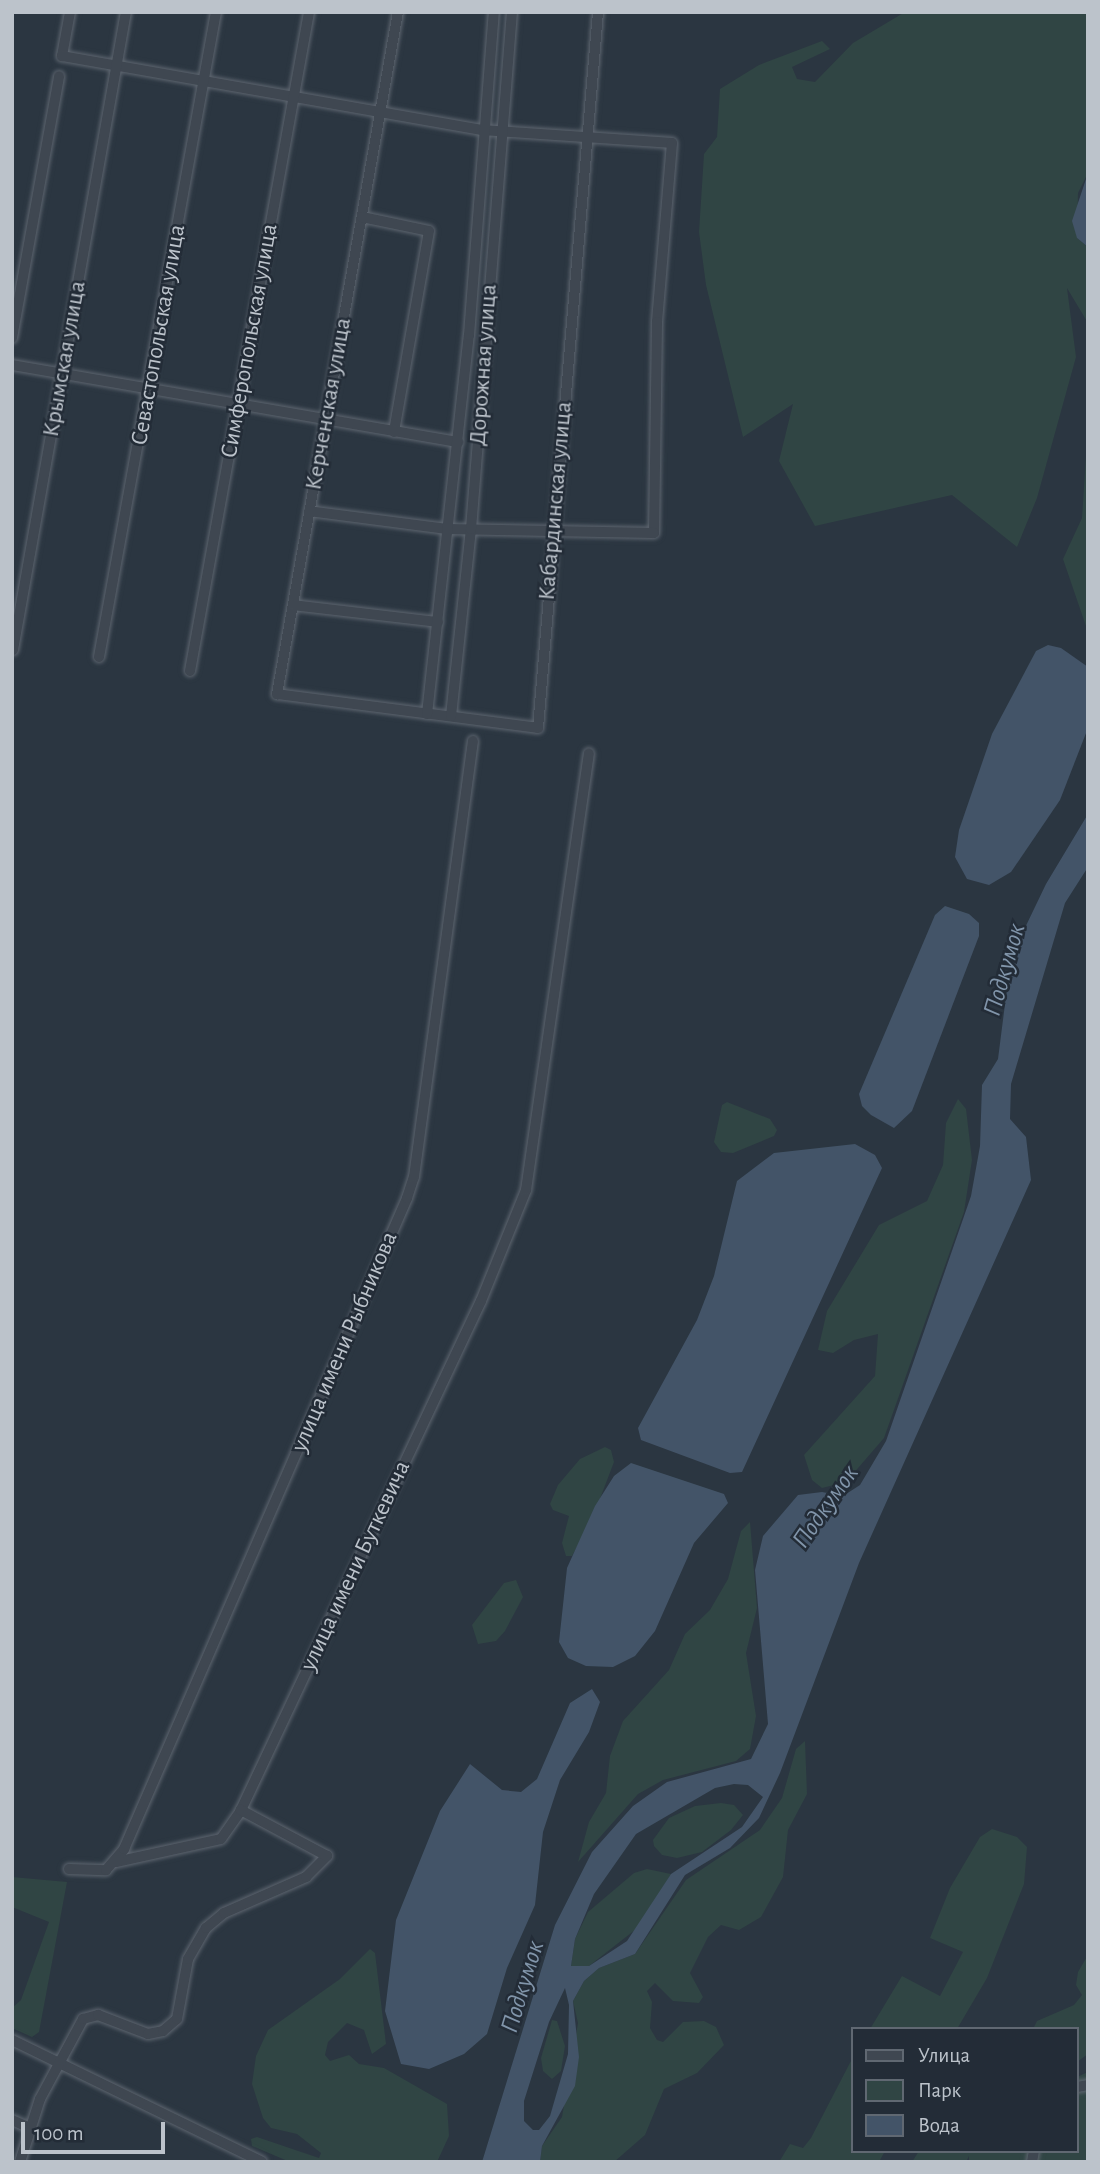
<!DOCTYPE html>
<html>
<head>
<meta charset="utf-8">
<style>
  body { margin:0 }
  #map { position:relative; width:1100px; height:2174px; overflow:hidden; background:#2b3641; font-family:"Alegreya Sans",sans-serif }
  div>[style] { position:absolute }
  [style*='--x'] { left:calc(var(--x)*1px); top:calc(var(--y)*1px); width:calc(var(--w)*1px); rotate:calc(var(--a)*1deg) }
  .green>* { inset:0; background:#304544 }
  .water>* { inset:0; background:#435468 }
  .roads { filter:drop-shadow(0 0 2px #5d656f) drop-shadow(0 0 2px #5d656f) }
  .minor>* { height:10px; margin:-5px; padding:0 5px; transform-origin:5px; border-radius:5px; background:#3f4751 }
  span { translate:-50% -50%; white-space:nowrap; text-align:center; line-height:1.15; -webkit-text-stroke:5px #232c37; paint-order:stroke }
  .street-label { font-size:24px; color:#bcc3cb }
  .water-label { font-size:26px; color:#8195aa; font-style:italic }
  .frame { position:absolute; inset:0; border:14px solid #bcc3cb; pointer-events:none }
  .legend { position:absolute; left:851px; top:2027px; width:228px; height:126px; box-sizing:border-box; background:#232c37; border:2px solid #606872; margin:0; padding:9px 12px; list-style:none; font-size:21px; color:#bcc3cb }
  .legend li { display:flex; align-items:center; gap:14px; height:35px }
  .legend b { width:35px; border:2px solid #606872 }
  .scale { position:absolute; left:21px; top:2122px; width:144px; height:32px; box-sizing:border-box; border:4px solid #bcc3cb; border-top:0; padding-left:9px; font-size:21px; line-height:24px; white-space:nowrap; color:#bcc3cb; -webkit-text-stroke:5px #232c37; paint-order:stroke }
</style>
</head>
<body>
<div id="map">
  <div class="green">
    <i style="clip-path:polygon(905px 12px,1088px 12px,1088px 173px,1078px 193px,1077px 238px,1088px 247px,1088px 323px,1067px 288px,1076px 357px,1037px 498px,1017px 547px,952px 495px,815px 526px,779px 461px,793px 404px,743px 437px,706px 285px,699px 232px,704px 154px,717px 137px,720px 89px,759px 65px,822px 41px,830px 49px,792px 67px,797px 79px,815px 82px,853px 43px)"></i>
    <i style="clip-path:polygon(1088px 425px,1088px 632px,1063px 559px,1082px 518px)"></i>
    <i style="clip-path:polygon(958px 1099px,966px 1109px,972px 1160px,964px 1212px,884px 1438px,846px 1482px,822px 1488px,812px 1480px,804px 1455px,875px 1376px,878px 1334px,854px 1340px,833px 1353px,818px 1350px,827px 1311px,879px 1225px,927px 1201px,943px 1165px,946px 1123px)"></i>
    <i style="clip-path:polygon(727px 1102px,770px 1119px,777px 1130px,774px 1136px,733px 1153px,721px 1152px,714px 1142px,722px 1105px)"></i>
    <i style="clip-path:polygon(605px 1447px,611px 1450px,614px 1462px,593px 1517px,572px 1556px,566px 1556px,562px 1543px,569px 1516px,553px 1510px,550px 1504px,558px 1485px,580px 1459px)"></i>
    <i style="clip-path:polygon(750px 1522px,757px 1608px,746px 1653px,756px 1716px,750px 1749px,736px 1761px,663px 1780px,638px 1794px,578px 1862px,589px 1822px,606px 1793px,610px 1756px,623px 1721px,669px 1670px,685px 1634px,710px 1610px,728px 1579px,741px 1531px)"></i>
    <i style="clip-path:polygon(516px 1580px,523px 1597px,505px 1631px,496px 1641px,478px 1644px,472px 1625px,504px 1583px)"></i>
    <i style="clip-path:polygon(805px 1741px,807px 1794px,788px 1830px,783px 1877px,761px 1917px,739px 1930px,721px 1925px,708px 1937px,690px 1973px,703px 1997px,699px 2003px,673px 2001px,655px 1983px,647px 1991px,652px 2002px,650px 2028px,657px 2040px,663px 2042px,683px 2022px,704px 2021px,716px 2027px,724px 2045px,697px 2073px,664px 2089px,645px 2135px,614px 2162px,540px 2162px,542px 2146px,562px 2117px,578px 2023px,573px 2001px,584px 1981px,599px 1968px,635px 1954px,686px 1880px,760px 1830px,782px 1798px,796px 1749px)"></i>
    <i style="clip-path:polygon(721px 1803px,734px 1805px,743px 1815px,731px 1830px,702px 1852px,677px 1858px,662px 1855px,654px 1846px,653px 1840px,669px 1818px,695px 1806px)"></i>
    <i style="clip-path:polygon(992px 1829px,1017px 1837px,1027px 1847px,1024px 1884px,987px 1978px,957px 2029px,870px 2029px,902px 1976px,940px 1996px,963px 1952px,930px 1938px,950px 1888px,980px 1837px)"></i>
    <i style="clip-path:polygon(647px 1869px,671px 1874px,640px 1926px,589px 1966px,571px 1966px,575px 1939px,588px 1912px,634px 1873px)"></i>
    <i style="clip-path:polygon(12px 1877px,67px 1882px,39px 2032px,32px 2037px,12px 2028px,12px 2008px,21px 2000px,49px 1922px,12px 1907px)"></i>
    <i style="clip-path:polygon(370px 1949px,375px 1953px,386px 2044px,372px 2054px,364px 2030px,347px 2023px,328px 2042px,325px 2055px,330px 2061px,349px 2055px,359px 2064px,384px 2068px,447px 2104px,449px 2136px,437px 2162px,290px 2162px,252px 2146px,251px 2139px,257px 2137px,319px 2158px,321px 2153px,297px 2134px,271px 2128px,263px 2118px,252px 2084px,256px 2056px,268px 2030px,340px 1979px)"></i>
    <i style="clip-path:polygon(1088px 1955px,1088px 2054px,1077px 2062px,1077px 2029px,1033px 2029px,1037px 2021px,1074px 2005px,1082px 1995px,1076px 1985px,1078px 1972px)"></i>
    <i style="clip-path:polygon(552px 2020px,557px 2021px,565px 2046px,561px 2071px,552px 2079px,543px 2071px,541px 2058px)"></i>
    <i style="clip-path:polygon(853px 2057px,853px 2151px,885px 2151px,879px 2162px,779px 2162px,790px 2144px,803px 2148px,811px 2138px)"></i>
    <i style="clip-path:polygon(1088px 2072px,1088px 2162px,969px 2162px,969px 2156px,966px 2162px,912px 2162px,919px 2151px,1077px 2151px,1077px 2077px)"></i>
  </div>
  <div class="water">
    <i style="clip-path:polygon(1088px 173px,1088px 247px,1077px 238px,1072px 221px)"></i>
    <i style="clip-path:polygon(1048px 645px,1061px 648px,1088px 667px,1088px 728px,1060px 800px,1011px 872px,989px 885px,967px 879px,955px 857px,959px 830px,992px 734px,1036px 651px)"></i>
    <i style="clip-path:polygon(evenodd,1088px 814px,1088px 867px,1065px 903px,1011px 1084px,1010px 1119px,1026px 1137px,1031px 1180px,859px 1563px,780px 1773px,759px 1818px,730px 1848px,685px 1875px,635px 1954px,599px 1968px,584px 1981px,573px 2001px,579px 2057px,575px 2086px,542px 2146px,540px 2162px,482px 2162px,555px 1925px,592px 1852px,633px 1806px,667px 1782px,751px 1759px,768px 1724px,755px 1570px,763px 1536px,798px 1495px,822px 1492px,843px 1496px,860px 1485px,886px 1441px,971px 1196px,980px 1146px,982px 1085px,998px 1059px,1011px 957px,1046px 884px,1088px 814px,734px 1784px,748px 1785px,763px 1797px,742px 1827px,671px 1874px,627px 1941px,589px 1966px,571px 1966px,575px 1939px,594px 1894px,636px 1834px,715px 1788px,734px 1784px,1088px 814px,565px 1988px,569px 2005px,568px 2054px,550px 2116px,539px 2130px,533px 2130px,524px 2121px,524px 2101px,549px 2022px,565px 1988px)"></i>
    <i style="clip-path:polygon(945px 906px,969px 914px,979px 923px,979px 936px,912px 1111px,894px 1128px,871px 1115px,862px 1106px,859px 1094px,935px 915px)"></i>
    <i style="clip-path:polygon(855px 1144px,875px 1155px,882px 1168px,742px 1472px,730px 1473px,641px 1440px,638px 1428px,697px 1320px,714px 1276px,737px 1181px,774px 1153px)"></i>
    <i style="clip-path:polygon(631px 1463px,724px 1494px,728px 1503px,694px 1543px,655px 1631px,635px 1656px,613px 1667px,586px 1666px,568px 1658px,559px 1642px,567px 1568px,595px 1506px,614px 1476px)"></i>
    <i style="clip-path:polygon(592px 1689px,600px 1702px,589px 1732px,560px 1780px,543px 1832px,535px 1905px,507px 1968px,487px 2034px,464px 2054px,429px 2069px,401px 2064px,385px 2011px,396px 1920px,440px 1811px,470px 1764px,502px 1790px,521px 1792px,537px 1779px,570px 1703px)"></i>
  </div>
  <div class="roads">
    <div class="minor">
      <i style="--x:70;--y:12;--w:45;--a:100.3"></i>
      <i style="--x:62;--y:56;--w:427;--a:10"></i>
      <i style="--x:483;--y:130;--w:189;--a:3.9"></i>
      <i style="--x:672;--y:143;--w:180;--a:94.8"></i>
      <i style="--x:657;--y:322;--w:211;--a:90.8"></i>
      <i style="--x:654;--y:533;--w:207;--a:-178.9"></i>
      <i style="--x:447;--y:529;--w:139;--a:-172.6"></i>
      <i style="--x:398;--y:12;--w:693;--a:100.06"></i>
      <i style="--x:277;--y:694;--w:263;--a:7.4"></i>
      <i style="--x:538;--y:728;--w:719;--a:-85.21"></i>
      <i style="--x:362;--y:217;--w:68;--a:11.8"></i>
      <i style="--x:429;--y:231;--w:204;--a:99.9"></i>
      <i style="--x:12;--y:338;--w:266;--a:-79.8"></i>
      <i style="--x:12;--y:365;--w:453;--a:9.8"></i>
      <i style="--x:293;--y:605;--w:146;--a:6.7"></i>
      <i style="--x:13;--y:650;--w:648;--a:-79.96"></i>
      <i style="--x:99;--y:657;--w:656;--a:-79.72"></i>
      <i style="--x:190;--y:671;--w:670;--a:-79.76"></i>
      <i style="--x:427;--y:714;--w:381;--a:-83.7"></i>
      <i style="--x:469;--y:335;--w:324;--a:-85.6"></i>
      <i style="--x:451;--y:716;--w:188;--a:-83.9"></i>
      <i style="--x:471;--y:529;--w:519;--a:-85.47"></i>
      <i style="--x:116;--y:1862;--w:107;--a:-12.4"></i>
      <i style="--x:221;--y:1839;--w:35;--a:-55"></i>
      <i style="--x:241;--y:1810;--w:563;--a:-64.76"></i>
      <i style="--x:481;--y:1301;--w:120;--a:-67.9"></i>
      <i style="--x:526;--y:1190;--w:441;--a:-81.8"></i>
      <i style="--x:69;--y:1869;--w:37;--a:2"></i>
      <i style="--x:106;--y:1870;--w:28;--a:-49"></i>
      <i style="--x:124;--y:1849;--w:710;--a:-66.5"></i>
      <i style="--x:407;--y:1198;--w:22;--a:-72"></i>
      <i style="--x:414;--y:1177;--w:440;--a:-82.3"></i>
      <i style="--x:12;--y:2040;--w:278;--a:26"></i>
      <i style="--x:1077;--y:2087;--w:11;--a:-10"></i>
      <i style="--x:12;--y:2120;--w:20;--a:24"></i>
      <i style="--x:20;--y:2162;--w:66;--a:-72.4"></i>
      <i style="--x:40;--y:2099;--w:91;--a:-61.7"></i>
      <i style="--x:83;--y:2019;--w:16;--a:-15"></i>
      <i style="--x:98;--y:2015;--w:53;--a:20.8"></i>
      <i style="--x:148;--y:2034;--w:15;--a:-11"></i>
      <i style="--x:163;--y:2031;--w:18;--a:-41"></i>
      <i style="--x:177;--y:2019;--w:61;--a:-79.6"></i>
      <i style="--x:188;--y:1959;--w:36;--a:-60"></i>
      <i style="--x:206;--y:1928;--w:23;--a:-40"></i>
      <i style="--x:224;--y:1913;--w:90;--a:-23.7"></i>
      <i style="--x:306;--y:1877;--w:30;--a:-45"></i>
      <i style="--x:327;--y:1856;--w:98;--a:-151.9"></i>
      <i style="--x:1032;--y:2162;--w:11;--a:-80"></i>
    </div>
  </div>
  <div class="street-label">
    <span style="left:159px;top:335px;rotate:-80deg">Севастопольская улица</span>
    <span style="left:250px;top:341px;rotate:-80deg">Симферопольская улица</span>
    <span style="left:65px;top:359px;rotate:-80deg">Крымская улица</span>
    <span style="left:484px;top:365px;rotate:-86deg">Дорожная улица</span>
    <span style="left:329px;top:404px;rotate:-80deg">Керченская улица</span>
    <span style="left:556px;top:501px;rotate:-85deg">Кабардинская улица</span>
    <span style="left:345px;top:1342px;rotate:-67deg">улица имени Рыбникова</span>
    <span style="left:356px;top:1566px;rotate:-65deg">улица имени Буткевича</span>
  </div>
  <div class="water-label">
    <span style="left:1005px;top:970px;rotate:-74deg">Подкумок</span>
    <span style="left:826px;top:1507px;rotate:-55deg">Подкумок</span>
    <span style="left:523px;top:1987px;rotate:-73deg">Подкумок</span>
  </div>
  <div class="frame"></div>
  <ul class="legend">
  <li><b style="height:9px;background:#3f4751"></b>Улица</li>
  <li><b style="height:19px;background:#304544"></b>Парк</li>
  <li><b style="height:19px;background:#435468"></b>Вода</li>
  </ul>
  <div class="scale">100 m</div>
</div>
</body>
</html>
